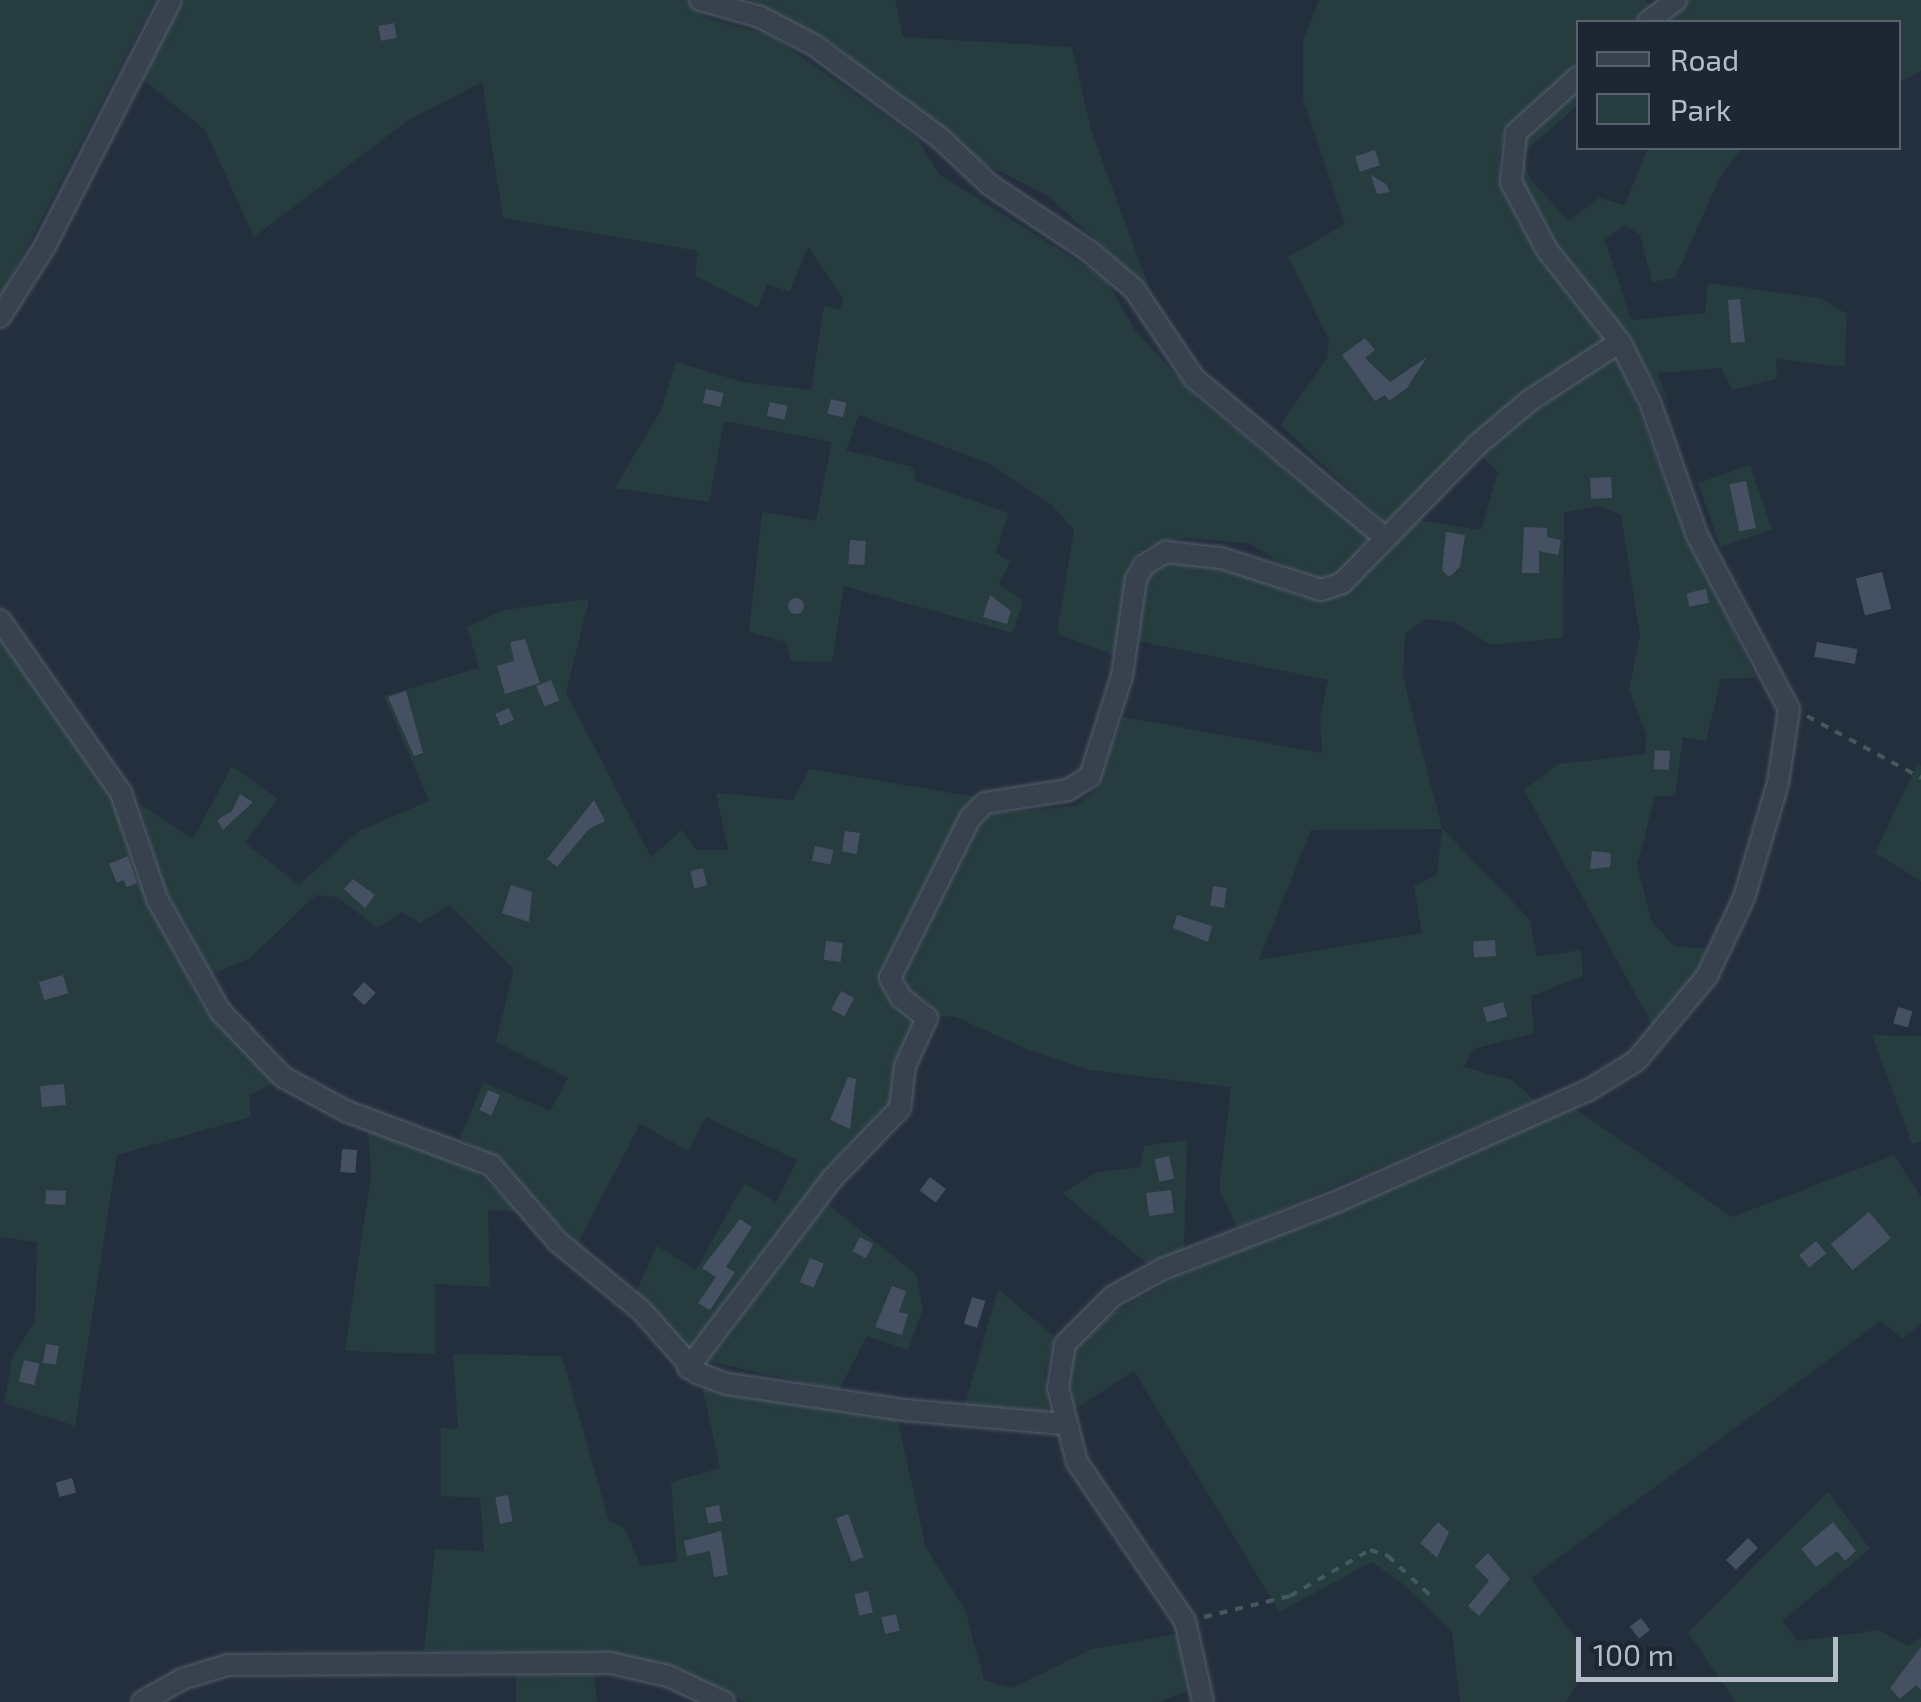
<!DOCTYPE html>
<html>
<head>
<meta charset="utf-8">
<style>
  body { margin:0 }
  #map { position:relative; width:1921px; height:1702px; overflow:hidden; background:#242f3e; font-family:"Exo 2",sans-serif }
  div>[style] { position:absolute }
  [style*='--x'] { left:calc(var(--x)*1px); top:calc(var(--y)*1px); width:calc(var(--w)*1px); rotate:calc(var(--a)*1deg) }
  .green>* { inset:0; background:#263c3f; transform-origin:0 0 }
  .building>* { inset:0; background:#455162; transform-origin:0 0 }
  .round { border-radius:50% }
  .path>* { height:4px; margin-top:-2px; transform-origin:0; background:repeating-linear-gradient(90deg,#44595c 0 8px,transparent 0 16px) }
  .roads { filter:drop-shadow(0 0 2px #565f6c) drop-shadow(0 0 2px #565f6c) }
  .minor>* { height:20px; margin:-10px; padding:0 10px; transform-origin:10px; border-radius:10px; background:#38414e }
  span { translate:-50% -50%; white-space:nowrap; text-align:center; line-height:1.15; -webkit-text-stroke:10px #1d2633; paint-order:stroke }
  .legend { position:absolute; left:1576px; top:20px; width:325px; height:130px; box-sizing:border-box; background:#1d2633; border:2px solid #59626f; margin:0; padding:12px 18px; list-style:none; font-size:30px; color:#b4bcc9 }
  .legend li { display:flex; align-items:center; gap:20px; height:50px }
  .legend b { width:50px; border:2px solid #59626f }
  .scale { position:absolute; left:1576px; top:1637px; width:262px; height:45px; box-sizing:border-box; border:5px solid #b4bcc9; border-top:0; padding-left:12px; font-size:30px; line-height:35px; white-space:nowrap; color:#b4bcc9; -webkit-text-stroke:8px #1d2633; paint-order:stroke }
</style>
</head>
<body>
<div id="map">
  <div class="green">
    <i style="clip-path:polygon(0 0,155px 0,0 299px)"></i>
    <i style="clip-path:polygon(183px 0,690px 0,706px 18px,771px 35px,917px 138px,939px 174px,1106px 279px,1134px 329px,1200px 401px,1369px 537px,1347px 567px,1327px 580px,1306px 580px,1251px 544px,1187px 538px,1143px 548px,1128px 566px,1115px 655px,1057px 634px,1074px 530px,1052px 505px,988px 463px,859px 415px,846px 450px,913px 467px,916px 481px,1008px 513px,996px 553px,1011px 561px,999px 584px,1023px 601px,1013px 633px,844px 586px,832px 662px,791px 661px,786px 642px,749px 632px,762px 512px,816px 521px,832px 442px,724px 421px,709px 502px,615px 488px,662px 408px,676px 362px,743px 382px,811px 390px,824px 306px,840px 310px,843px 298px,808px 247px,790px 292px,767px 284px,758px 308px,695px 276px,698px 251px,503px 218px,482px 82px,407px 121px,254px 237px,205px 130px,141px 78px)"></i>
    <i style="clip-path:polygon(750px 0,895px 0,903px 37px,1072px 47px,1091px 130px,1150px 290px,1047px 195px,983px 163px,832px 43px)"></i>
    <i style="clip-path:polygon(1319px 0,1645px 0,1654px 9px,1638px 22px,1578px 22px,1578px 70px,1519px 117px,1504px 134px,1499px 158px,1501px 183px,1523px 230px,1606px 338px,1548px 379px,1385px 522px,1280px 425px,1327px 358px,1329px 340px,1288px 257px,1345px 224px,1303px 98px,1303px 41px)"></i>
    <i style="clip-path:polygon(1689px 0,1921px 0,1921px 71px,1899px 82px,1898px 22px,1660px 22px)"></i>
    <i style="clip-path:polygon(1578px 86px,1578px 105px,1522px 154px,1530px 179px,1569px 221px,1599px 198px,1625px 205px,1648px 148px,1742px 148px,1720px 177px,1675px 278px,1652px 282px,1640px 235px,1625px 225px,1605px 240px,1631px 320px,1705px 313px,1708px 283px,1820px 298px,1847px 314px,1845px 367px,1776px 359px,1777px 379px,1732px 390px,1721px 368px,1658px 373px,1669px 405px,1627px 339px,1558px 256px,1513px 162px,1519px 143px)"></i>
    <i style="clip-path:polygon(evenodd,1616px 352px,1673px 501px,1756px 678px,1721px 679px,1706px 741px,1683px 737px,1675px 795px,1655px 797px,1637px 865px,1651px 920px,1674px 946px,1708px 949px,1691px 985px,1655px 1030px,1524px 790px,1558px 764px,1645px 754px,1646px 734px,1629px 690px,1640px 636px,1621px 515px,1598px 506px,1564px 513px,1563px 638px,1491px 645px,1454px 622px,1425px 619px,1405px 634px,1403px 677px,1442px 828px,1530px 920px,1537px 957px,1581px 950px,1583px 976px,1531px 996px,1534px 1033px,1474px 1049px,1463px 1067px,1512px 1080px,1536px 1101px,1237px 1228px,1219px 1188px,1231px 1087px,1088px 1070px,1026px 1049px,956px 1017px,937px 1016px,931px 1004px,908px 991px,903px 971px,965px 840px,988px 814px,1075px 806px,1095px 791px,1123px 717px,1322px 753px,1320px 717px,1328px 680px,1138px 641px,1147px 576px,1167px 563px,1212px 563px,1299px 596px,1322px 598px,1412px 519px,1481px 530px,1498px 472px,1481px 456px,1545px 399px,1616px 352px,1442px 829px,1437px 875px,1414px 886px,1422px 933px,1259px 960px,1311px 830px,1442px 829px)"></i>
    <i style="left:1750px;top:465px;width:68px;height:55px;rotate:71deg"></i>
    <i style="clip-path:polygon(589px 599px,566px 692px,651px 857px,682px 830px,697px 850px,728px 850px,716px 793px,793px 800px,809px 769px,975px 797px,881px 978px,888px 997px,920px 1021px,897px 1101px,841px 1152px,690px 1351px,636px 1292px,657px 1246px,696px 1270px,744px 1183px,776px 1202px,797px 1160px,706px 1117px,688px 1151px,640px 1124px,577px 1245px,497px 1158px,460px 1138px,483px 1082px,550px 1111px,568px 1078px,496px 1042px,514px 969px,450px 905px,420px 923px,402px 912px,378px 928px,337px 897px,316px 895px,250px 958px,211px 975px,161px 881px,140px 804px,193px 839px,232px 766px,278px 799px,245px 843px,299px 885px,359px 831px,429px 801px,384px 696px,479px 668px,467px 627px,504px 610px)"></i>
    <i style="clip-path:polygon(0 633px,115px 789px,148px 900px,203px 1007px,274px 1083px,250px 1095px,250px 1117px,117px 1155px,75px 1426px,4px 1403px,13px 1355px,35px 1322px,37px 1242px,0 1237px)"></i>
    <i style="clip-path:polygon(1917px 764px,1921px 766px,1921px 881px,1875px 853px)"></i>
    <i style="clip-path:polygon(1872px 1035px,1921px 1036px,1921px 1141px,1912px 1144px)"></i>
    <i style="clip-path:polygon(1574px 1108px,1732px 1217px,1894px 1155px,1921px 1197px,1921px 1323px,1903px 1339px,1881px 1321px,1531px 1578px,1580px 1644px,1578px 1683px,1566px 1702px,1460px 1702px,1452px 1632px,1403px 1584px,1372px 1562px,1279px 1612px,1134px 1371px,1072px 1411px,1069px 1372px,1078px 1342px,1108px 1316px,1177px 1277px)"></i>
    <i style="clip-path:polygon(368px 1129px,461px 1158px,520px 1212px,488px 1210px,490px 1287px,435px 1284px,435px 1354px,345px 1351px,371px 1176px)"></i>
    <i style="clip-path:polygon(1187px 1140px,1184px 1251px,1146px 1263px,1062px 1193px,1097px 1172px,1140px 1167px,1144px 1146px)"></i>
    <i style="clip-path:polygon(825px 1202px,916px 1274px,923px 1309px,908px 1350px,867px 1336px,839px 1390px,706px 1361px)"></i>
    <i style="clip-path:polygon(998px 1289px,1054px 1336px,1045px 1374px,1048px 1415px,965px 1405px)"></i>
    <i style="clip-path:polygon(453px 1354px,562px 1356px,609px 1521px,624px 1527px,641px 1566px,677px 1562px,671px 1482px,720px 1468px,702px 1387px,897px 1416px,926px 1548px,965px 1609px,984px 1680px,1012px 1688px,1092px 1649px,1177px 1634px,1191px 1689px,1159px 1702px,745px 1702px,679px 1669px,602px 1655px,424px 1651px,435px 1549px,484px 1551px,480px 1498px,441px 1496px,441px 1428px,458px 1429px)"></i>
    <i style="clip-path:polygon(1828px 1492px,1870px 1549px,1782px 1621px,1798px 1641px,1879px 1630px,1908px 1646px,1921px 1637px,1921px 1702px,1736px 1702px,1688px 1633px)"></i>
    <i style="clip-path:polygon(593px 1670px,597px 1702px,516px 1702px,516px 1675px)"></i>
  </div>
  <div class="building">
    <i style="left:394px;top:23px;width:15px;height:16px;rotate:79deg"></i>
    <i style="left:1375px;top:150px;width:16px;height:21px;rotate:72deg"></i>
    <i style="clip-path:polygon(1371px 175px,1386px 184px,1390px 192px,1377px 194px)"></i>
    <i style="clip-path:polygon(1740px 299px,1745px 342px,1731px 343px,1728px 300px)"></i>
    <i style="clip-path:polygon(1365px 338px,1375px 350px,1365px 358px,1390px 382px,1427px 357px,1407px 388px,1389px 401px,1385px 395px,1375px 401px,1342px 355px)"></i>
    <i style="left:706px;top:389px;width:18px;height:14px;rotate:13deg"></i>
    <i style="left:831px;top:399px;width:16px;height:15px;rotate:14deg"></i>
    <i style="left:770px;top:402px;width:18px;height:14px;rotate:13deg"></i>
    <i style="left:1611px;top:477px;width:21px;height:21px;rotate:87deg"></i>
    <i style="left:1746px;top:481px;width:48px;height:17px;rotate:78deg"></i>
    <i style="clip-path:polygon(1524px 527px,1547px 528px,1547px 537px,1561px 540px,1558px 555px,1539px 551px,1539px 573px,1522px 573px)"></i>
    <i style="clip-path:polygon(1446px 532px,1465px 535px,1460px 567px,1449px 577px,1442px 570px)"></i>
    <i style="left:850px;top:540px;width:16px;height:24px;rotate:4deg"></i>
    <i style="left:1882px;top:572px;width:38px;height:27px;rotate:76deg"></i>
    <i style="left:1706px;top:589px;width:14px;height:20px;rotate:78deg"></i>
    <i style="clip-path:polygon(990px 595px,1011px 611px,1007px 624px,983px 617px)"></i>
    <i class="round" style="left:788px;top:598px;width:16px;height:16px"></i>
    <i style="clip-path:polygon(525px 639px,540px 683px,505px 694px,497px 666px,514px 661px,510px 642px)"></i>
    <i style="left:1817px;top:642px;width:41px;height:15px;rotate:10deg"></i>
    <i style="left:551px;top:680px;width:22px;height:16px;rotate:68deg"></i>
    <i style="clip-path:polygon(406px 691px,423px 753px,414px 756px,388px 697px)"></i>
    <i style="left:509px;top:708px;width:13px;height:15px;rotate:67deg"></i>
    <i style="left:1655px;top:750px;width:15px;height:19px;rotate:4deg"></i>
    <i style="clip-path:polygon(240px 794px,253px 802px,223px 830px,217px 820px,232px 811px)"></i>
    <i style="clip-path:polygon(594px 800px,605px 821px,589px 829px,557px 867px,547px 859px)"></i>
    <i style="left:845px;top:831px;width:15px;height:21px;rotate:8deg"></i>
    <i style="left:815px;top:846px;width:19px;height:15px;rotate:12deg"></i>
    <i style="clip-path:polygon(1592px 851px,1611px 853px,1610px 867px,1590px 869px)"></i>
    <i style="clip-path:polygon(128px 856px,137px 883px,127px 887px,123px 880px,117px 883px,109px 864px)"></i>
    <i style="left:703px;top:868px;width:18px;height:13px;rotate:77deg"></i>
    <i style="clip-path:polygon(353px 879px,375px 895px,365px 908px,344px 889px)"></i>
    <i style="clip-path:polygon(511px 885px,532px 892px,529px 922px,502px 913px)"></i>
    <i style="left:1213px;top:886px;width:14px;height:20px;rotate:8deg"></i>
    <i style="clip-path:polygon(1177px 915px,1212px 926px,1208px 942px,1173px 928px)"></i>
    <i style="left:1495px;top:940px;width:16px;height:22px;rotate:86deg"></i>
    <i style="left:826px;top:941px;width:17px;height:19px;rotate:7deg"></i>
    <i style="left:63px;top:975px;width:19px;height:25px;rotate:74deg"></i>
    <i style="left:364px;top:982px;width:16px;height:17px;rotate:43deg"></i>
    <i style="left:841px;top:991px;width:15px;height:21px;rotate:28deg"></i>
    <i style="left:1503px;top:1002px;width:15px;height:21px;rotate:74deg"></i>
    <i style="left:1898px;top:1007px;width:15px;height:17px;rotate:16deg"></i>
    <i style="clip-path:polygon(848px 1077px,856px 1079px,850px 1129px,830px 1120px)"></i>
    <i style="left:64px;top:1084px;width:21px;height:24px;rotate:85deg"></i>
    <i style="left:488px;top:1090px;width:13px;height:22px;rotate:23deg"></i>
    <i style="left:342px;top:1149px;width:15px;height:23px;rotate:4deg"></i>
    <i style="left:1169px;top:1156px;width:23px;height:15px;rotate:77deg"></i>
    <i style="left:930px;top:1177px;width:20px;height:17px;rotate:37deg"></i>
    <i style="left:46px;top:1190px;width:20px;height:14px;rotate:3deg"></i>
    <i style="left:1171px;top:1190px;width:23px;height:25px;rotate:83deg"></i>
    <i style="left:1869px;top:1212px;width:34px;height:50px;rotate:50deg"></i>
    <i style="clip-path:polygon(740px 1219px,752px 1227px,726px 1267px,735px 1272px,710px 1310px,698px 1303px,716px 1277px,702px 1268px)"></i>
    <i style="left:860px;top:1237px;width:15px;height:16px;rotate:28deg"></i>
    <i style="left:1816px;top:1241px;width:16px;height:22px;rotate:50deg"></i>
    <i style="left:810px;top:1258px;width:15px;height:26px;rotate:23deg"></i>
    <i style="clip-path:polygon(892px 1286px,906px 1291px,899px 1312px,908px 1314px,902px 1335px,875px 1327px)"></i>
    <i style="left:972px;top:1297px;width:14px;height:28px;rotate:17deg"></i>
    <i style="left:46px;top:1344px;width:13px;height:19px;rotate:9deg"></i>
    <i style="left:24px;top:1360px;width:16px;height:22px;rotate:14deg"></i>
    <i style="left:72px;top:1478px;width:15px;height:17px;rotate:74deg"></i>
    <i style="left:508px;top:1495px;width:27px;height:13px;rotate:80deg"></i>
    <i style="left:719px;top:1505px;width:16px;height:14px;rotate:79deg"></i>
    <i style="left:848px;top:1514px;width:46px;height:13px;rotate:70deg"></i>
    <i style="clip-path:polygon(1438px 1522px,1449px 1532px,1437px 1558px,1420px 1543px)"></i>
    <i style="clip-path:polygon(1833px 1522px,1856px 1551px,1845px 1561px,1837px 1551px,1816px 1567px,1801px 1549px)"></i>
    <i style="clip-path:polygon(721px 1531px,728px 1575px,714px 1577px,710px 1551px,687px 1556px,684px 1541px)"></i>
    <i style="left:1748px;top:1538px;width:14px;height:31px;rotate:45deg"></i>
    <i style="clip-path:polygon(1488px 1553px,1510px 1579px,1479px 1616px,1468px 1606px,1489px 1581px,1475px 1566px)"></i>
    <i style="left:868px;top:1591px;width:22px;height:14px;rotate:77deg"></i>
    <i style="left:896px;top:1614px;width:17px;height:15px;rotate:77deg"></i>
    <i style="left:1641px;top:1618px;width:15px;height:14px;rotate:53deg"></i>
    <i style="clip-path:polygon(1921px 1647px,1921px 1690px,1916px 1685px,1900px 1699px,1890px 1688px)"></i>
  </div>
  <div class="path">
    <i style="--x:1807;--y:716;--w:130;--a:28.5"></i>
    <i style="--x:1204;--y:1617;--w:89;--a:-13.7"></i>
    <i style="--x:1290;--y:1596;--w:92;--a:-29.9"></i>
    <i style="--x:1370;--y:1550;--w:19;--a:18"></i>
    <i style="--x:1388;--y:1556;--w:62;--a:43"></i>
  </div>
  <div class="roads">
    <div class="minor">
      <i style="--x:700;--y:0;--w:62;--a:15.8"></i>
      <i style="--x:760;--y:17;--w:61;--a:27.4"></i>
      <i style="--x:814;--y:45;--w:155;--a:36.4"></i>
      <i style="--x:939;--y:137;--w:70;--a:43.3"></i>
      <i style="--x:990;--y:185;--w:118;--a:33.6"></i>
      <i style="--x:1088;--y:250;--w:60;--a:40.3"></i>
      <i style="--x:1134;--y:289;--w:107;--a:56"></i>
      <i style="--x:1194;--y:378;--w:246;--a:39.9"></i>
      <i style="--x:1648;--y:22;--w:36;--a:-38"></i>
      <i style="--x:0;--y:317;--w:84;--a:-57.6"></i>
      <i style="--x:45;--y:246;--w:276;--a:-62.9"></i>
      <i style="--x:0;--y:620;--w:211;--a:55"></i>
      <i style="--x:121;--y:793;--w:112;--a:71.2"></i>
      <i style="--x:157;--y:899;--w:129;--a:60.6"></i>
      <i style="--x:220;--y:1011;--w:91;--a:46.3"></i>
      <i style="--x:283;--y:1077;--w:72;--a:28.4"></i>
      <i style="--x:346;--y:1111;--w:155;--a:20.4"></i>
      <i style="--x:491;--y:1165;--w:101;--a:49"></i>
      <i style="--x:557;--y:1241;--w:109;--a:39.4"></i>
      <i style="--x:641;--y:1310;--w:84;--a:48.4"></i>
      <i style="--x:697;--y:1373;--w:33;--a:20"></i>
      <i style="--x:728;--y:1384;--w:179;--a:8.4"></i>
      <i style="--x:905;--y:1410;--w:158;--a:5.1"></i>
      <i style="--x:688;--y:1368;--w:238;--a:-52.7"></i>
      <i style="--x:832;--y:1179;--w:98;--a:-46.2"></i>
      <i style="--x:900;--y:1108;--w:42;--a:-83.2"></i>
      <i style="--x:905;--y:1066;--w:53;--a:-65.4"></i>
      <i style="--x:927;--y:1018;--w:33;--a:-142"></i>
      <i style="--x:901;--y:998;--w:23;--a:-119"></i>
      <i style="--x:890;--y:978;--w:179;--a:-63.4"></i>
      <i style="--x:970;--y:818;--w:21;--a:-45"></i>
      <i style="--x:985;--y:803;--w:84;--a:-8.9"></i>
      <i style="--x:1068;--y:790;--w:26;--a:-32"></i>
      <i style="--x:1090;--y:776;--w:105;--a:-72.3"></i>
      <i style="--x:1122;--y:676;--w:98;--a:-81.8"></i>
      <i style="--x:1136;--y:579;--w:16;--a:-60"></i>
      <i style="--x:1144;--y:565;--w:26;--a:-31"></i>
      <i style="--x:1166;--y:552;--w:55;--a:6.2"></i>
      <i style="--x:1221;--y:558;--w:105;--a:17.7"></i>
      <i style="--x:1321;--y:590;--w:22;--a:-18"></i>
      <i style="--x:1342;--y:583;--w:193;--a:-45.6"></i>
      <i style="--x:1477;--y:445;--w:68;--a:-40.2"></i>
      <i style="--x:1529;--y:401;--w:108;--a:-33"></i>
      <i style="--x:142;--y:1702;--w:46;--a:-29.9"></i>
      <i style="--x:182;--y:1679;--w:48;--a:-16.9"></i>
      <i style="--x:228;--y:1665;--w:382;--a:-0.3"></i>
      <i style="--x:610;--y:1663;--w:59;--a:12.6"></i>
      <i style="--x:668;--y:1676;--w:62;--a:24.9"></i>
      <i style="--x:1203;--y:1702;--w:83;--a:-102.5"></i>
      <i style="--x:1185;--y:1621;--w:192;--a:-124.2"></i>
      <i style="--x:1077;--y:1462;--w:76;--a:-104.4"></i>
      <i style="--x:1058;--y:1388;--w:45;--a:-81"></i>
      <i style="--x:1065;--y:1344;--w:68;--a:-45"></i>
      <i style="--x:1113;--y:1296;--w:57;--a:-28.4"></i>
      <i style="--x:1163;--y:1269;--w:186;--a:-21.2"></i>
      <i style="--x:1336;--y:1202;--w:274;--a:-23.9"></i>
      <i style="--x:1587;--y:1091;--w:57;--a:-31.5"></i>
      <i style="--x:1636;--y:1061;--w:111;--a:-50.1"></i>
      <i style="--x:1707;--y:976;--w:86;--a:-64.6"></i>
      <i style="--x:1744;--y:898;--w:120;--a:-73.5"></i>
      <i style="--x:1778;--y:783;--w:75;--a:-81.5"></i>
      <i style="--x:1789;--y:709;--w:197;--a:-117.9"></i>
      <i style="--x:1697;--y:535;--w:141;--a:-109.5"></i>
      <i style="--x:1650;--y:402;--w:67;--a:-116.6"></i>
      <i style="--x:1620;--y:342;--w:117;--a:-128.4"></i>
      <i style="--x:1547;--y:250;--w:77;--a:-117.9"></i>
      <i style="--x:1511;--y:182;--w:49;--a:-84.2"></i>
      <i style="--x:1516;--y:133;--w:84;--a:-42.1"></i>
    </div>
  </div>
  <ul class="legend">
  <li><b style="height:12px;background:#38414e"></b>Road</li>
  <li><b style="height:28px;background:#263c3f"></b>Park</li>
  </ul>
  <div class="scale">100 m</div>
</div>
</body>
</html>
